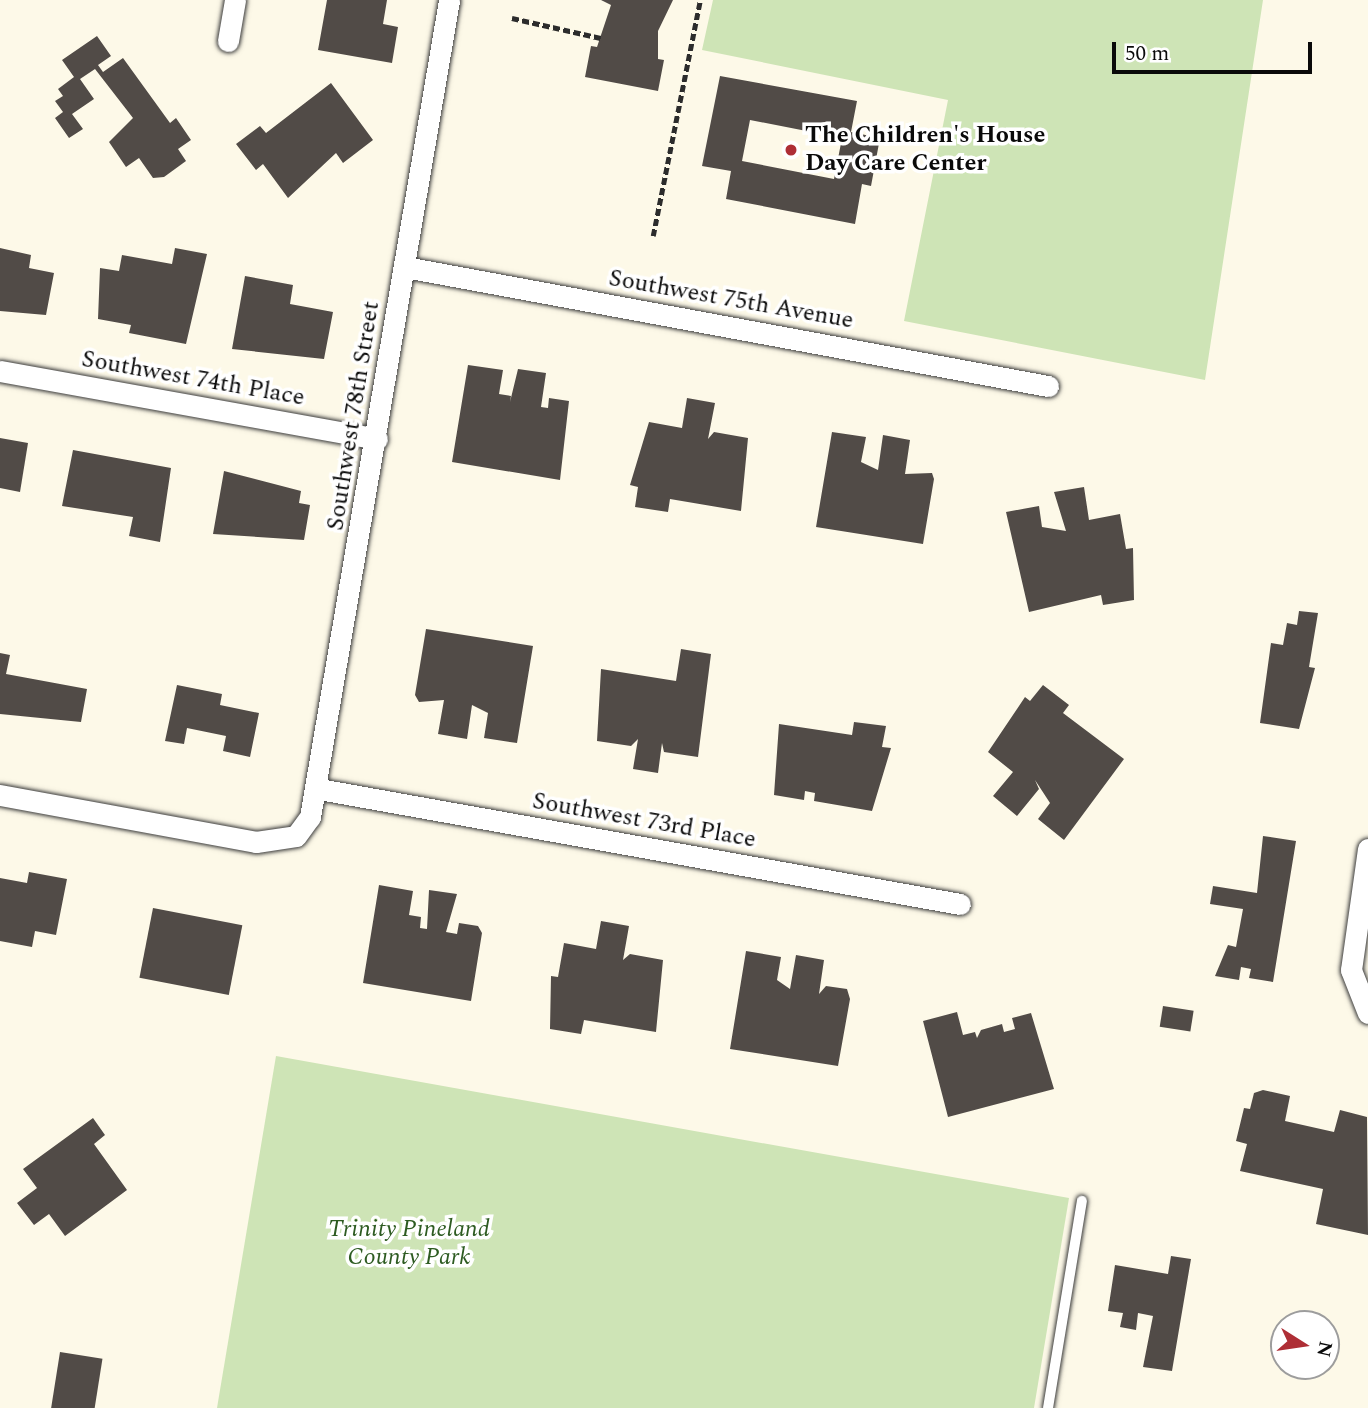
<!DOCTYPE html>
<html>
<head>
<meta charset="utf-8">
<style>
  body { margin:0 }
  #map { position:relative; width:1368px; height:1408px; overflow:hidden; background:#fdf9e8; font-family:Spectral,serif }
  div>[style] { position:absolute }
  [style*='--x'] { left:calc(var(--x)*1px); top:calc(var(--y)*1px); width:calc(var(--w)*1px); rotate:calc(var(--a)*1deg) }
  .green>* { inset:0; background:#cee4b6 }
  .building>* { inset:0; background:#514b47; transform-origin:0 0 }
  .path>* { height:4.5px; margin-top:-2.25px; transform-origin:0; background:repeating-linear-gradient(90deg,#2c2c2c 0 7px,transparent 0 10.5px) }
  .roads { filter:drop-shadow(0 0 2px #3d3d3d) drop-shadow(0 0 2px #3d3d3d) }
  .service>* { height:10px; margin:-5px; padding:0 5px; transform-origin:5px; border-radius:5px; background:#fff }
  .minor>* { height:21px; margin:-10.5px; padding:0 10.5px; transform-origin:10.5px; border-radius:10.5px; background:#fff }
  .dots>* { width:19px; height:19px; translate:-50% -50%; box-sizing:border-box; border:4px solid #fff; border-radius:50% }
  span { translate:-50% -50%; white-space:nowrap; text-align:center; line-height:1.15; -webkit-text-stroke:7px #fff; paint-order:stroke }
  .poi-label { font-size:24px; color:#0a0a0a; font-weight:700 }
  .left { translate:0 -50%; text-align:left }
  .street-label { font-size:24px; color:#0a0a0a }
  .park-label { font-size:24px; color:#2d5b21; font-style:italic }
  .north { position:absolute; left:1270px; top:1310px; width:70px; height:70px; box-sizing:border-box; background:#fff; border:2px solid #9d9d9d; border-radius:50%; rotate:102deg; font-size:19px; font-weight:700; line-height:28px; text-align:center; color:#0a0a0a }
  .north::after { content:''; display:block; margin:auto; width:24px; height:32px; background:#ae2e35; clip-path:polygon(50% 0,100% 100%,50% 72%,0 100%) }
  .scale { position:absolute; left:1112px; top:42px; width:200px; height:32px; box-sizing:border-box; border:4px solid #0a0a0a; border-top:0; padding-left:9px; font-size:21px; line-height:24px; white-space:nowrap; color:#0a0a0a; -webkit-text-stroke:5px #fff; paint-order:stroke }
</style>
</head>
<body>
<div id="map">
  <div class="green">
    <i style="clip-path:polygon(713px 0,1263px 0,1205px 380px,904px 321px,948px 100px,702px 50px)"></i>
    <i style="clip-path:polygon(276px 1056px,1069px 1198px,1034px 1408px,217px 1408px)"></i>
  </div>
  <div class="building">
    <i style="clip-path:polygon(327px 0,387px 0,383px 24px,398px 27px,392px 63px,318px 50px)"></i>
    <i style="clip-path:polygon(601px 0,673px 0,658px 31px,658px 59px,664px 60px,658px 91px,585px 77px,591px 46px,597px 47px,611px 5px)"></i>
    <i style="clip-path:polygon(97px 36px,111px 56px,98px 65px,103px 72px,123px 58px,170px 123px,176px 118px,191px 140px,178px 149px,186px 161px,164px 177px,153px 178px,139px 158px,126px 167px,109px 142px,133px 118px,95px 69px,80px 79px,94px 99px,72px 114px,83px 129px,69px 138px,55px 118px,63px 112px,55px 101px,63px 96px,58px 89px,74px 77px,62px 60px)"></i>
    <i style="clip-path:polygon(evenodd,720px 76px,857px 101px,851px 132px,880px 138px,871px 186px,862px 184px,855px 224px,726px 199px,731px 171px,702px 166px,720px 76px,750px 120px,842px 138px,834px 179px,742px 161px,750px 120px)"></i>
    <i style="clip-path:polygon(331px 83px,373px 140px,343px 163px,336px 153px,288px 198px,263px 164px,256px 170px,236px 144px,260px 126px,266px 133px)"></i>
    <i style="clip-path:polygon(0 248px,31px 255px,29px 268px,54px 273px,46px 315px,0 311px)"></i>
    <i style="clip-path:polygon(175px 248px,207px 254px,186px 344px,129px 333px,131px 325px,98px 319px,100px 268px,119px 271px,122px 255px,172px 264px)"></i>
    <i style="clip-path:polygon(245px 276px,293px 285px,290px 304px,333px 312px,324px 359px,232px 349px)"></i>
    <i style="clip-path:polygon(468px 365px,503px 370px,499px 394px,511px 396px,510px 402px,518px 369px,546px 373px,541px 407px,548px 408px,549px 398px,569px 401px,560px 480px,452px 462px)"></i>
    <i style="clip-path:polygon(687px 398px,715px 403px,708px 439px,714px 432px,748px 438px,741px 511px,670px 499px,668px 512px,635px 507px,638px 487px,630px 485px,649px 422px,682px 428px)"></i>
    <i style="clip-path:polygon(832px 432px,866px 437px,861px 462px,878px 470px,883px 435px,910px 440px,905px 474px,932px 473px,934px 479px,923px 544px,816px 527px)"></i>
    <i style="clip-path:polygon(0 438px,28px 443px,20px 492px,0 488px)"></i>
    <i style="clip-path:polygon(73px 450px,171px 468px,160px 542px,129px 536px,133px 517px,62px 506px)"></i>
    <i style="clip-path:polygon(224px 471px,301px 491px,299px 503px,310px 505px,304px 540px,213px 534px)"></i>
    <i style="clip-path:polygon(1084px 487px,1089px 520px,1120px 514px,1126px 549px,1133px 548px,1134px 600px,1103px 605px,1101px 595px,1029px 612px,1006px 512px,1039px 506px,1042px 527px,1066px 531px,1054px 492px)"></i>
    <i style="clip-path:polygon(1299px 611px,1318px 613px,1309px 667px,1315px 668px,1299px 729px,1260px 723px,1271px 643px,1283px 645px,1287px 623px,1297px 625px)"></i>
    <i style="clip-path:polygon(426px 629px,533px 646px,517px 743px,484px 738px,488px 713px,472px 705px,467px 739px,438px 734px,444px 700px,419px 702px,415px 695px)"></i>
    <i style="clip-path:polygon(681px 649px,711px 654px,698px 757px,664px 752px,662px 743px,658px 773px,633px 769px,638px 739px,631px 746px,597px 741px,601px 669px,676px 681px)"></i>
    <i style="clip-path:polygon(0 653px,10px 655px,6px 674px,87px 689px,81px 722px,0 714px)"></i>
    <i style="clip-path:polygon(177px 685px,222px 694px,220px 705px,259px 713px,250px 757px,223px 751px,226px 736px,187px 728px,184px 744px,165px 741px)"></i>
    <i style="clip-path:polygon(1043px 685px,1069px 705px,1063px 713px,1124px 759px,1064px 840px,1038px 819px,1050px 803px,1035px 780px,1039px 789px,1017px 816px,993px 796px,1013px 772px,988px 752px,1025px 697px,1030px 701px)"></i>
    <i style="clip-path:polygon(854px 722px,886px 726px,882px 747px,891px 748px,872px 811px,814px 801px,815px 793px,805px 791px,804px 800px,774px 795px,779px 724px,852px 735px)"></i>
    <i style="clip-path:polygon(1263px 836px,1296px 841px,1273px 982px,1249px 978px,1251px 969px,1241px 967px,1239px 980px,1215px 976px,1228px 945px,1236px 947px,1243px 909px,1210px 904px,1213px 886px,1257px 893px)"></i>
    <i style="clip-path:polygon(29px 872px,67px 879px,56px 935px,35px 931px,32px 947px,0 941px,0 878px,27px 883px)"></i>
    <i style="clip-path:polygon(379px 885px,413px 891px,409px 915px,421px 917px,420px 928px,427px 929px,429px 890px,457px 894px,446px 932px,457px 934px,459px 923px,478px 926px,482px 933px,471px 1001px,363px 983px)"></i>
    <i style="left:153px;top:908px;width:91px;height:71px;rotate:11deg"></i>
    <i style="clip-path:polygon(601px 921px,629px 926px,623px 960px,630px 954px,663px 960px,656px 1032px,584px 1020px,581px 1034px,550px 1029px,551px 976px,558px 977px,564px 943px,596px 949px)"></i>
    <i style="clip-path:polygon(746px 951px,781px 957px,777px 980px,790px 989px,796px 955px,824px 960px,819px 994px,826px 986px,847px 989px,850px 999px,838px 1066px,730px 1049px)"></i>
    <i style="left:1163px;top:1006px;width:31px;height:21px;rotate:9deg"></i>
    <i style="clip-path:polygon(957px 1012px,963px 1035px,975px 1032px,977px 1038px,981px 1030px,1002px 1024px,1004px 1032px,1015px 1029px,1012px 1018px,1031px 1013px,1054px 1089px,948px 1117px,923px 1021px)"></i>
    <i style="clip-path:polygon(1263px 1090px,1290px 1096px,1285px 1121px,1334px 1132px,1340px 1110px,1367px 1117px,1368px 1235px,1316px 1224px,1323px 1189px,1240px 1171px,1247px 1144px,1236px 1141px,1244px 1108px,1250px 1109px,1254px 1093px)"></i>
    <i style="clip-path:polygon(93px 1118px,105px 1135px,94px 1144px,127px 1190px,65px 1236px,49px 1214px,34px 1225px,17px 1203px,37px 1188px,23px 1169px)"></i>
    <i style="clip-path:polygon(1171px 1256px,1191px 1259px,1172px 1371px,1143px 1367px,1153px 1316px,1138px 1313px,1136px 1330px,1120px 1327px,1123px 1313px,1108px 1311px,1115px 1265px,1168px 1274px)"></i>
    <i style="left:60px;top:1352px;width:43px;height:57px;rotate:9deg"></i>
  </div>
  <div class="path">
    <i style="--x:512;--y:18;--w:91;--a:12.7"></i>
    <i style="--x:653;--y:236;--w:241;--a:-78.7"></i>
  </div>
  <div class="roads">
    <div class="service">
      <i style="--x:1048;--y:1408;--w:210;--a:-80.7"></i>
    </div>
    <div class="minor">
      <i style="--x:228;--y:41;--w:42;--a:-80.3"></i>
      <i style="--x:405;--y:267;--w:654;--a:10.49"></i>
      <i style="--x:0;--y:371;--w:383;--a:10.2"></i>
      <i style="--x:319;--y:789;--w:651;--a:10.17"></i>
      <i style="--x:0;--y:795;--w:260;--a:10.4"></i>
      <i style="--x:256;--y:842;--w:40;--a:-8.5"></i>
      <i style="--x:296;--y:836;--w:24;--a:-54"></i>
      <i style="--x:310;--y:817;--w:829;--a:-80.34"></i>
      <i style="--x:1368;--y:849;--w:122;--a:98"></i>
      <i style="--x:1351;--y:970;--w:46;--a:68.4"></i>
    </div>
  </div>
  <div class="dots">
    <i style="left:791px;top:150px;background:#ae2e35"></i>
  </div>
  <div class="poi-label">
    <span class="left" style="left:805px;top:150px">The Children's House<br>Day Care Center</span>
  </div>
  <div class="street-label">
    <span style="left:731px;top:300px;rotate:10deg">Southwest 75th Avenue</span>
    <span style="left:193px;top:379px;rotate:10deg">Southwest 74th Place</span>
    <span style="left:354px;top:416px;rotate:-81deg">Southwest 78th Street</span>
    <span style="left:644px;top:821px;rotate:10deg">Southwest 73rd Place</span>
  </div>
  <div class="park-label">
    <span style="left:409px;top:1244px">Trinity Pineland<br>County Park</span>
  </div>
  <div class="north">N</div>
  <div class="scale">50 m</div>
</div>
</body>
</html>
